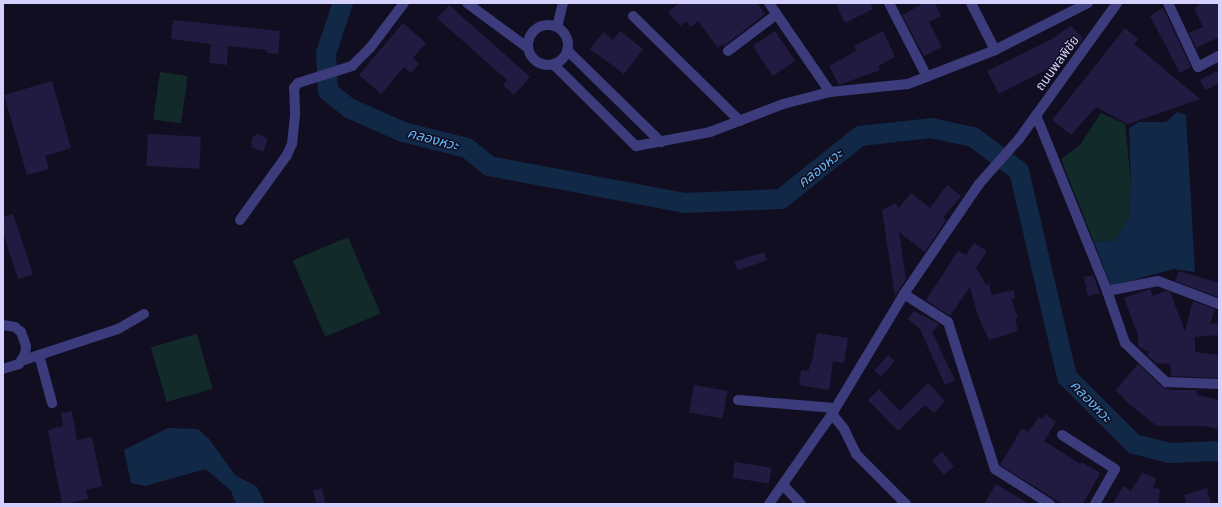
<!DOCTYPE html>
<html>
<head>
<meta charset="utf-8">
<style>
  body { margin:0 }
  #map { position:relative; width:1222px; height:507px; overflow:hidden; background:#110e21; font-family:Cabin,"Noto Sans Thai",sans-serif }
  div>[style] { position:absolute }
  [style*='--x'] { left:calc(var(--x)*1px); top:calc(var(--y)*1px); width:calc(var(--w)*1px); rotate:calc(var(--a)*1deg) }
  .green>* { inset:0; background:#122a29; transform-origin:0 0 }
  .water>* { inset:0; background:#112847 }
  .river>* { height:20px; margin:-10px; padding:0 10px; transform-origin:10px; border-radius:10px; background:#112847 }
  .building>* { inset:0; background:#221b41; transform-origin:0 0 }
  .minor>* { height:10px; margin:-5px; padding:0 5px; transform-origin:5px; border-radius:5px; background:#3c3c7d }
  .minor>.ring { margin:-5px; padding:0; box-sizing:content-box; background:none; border:10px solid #3c3c7d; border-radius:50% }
  span { translate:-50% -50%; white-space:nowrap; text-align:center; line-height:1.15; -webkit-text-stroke:3px #110e21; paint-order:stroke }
  .street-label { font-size:13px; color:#d4d1fd }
  .water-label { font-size:14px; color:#64b8f7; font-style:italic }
  .frame { position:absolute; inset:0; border:4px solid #d4d1fd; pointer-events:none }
</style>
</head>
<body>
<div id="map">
  <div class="green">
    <i style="left:160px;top:72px;width:28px;height:48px;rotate:8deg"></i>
    <i style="clip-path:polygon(1101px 113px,1125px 124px,1131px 183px,1129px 217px,1115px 241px,1094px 242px,1061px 159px,1080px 145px)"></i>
    <i style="left:348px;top:237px;width:83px;height:60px;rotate:67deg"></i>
    <i style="left:197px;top:334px;width:57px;height:48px;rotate:74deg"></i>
  </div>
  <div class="water">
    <i style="clip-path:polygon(1177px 112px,1186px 115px,1195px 272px,1174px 269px,1111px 286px,1094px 242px,1115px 241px,1129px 217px,1131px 183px,1129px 128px,1139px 122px,1166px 122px)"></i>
    <i style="clip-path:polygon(168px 428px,198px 429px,209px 439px,235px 475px,257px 487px,265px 504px,236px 504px,231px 491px,206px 469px,145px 486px,131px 483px,124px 450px)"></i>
  </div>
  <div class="river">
    <i style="--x:343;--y:3;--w:53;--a:108.8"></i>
    <i style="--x:326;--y:53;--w:38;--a:87"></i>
    <i style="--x:328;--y:91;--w:27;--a:39"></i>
    <i style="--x:349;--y:108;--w:59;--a:24"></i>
    <i style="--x:403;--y:132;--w:66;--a:14"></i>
    <i style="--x:467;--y:148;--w:28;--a:39"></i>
    <i style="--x:489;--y:166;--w:198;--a:10.7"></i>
    <i style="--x:684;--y:203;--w:97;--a:-2.4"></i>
    <i style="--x:781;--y:199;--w:101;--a:-38.6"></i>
    <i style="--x:860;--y:136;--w:71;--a:-6.4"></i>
    <i style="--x:931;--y:128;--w:43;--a:12.1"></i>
    <i style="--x:973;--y:137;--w:57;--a:36.5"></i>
    <i style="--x:1019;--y:171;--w:212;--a:76.9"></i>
    <i style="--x:1067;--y:377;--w:95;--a:45"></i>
    <i style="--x:1134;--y:444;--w:36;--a:14"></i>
    <i style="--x:1169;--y:453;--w:50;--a:-2.3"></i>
  </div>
  <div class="building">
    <i style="clip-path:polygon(679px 3px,757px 3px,765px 14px,724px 46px,723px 44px,718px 48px,698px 21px,691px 27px,686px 21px,680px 26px,668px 12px)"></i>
    <i style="clip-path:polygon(835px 3px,870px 3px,873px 9px,845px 23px)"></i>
    <i style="clip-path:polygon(924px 3px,935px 3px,941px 16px,929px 22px,942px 47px,924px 56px,902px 15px)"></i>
    <i style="clip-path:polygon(1197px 3px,1219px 3px,1219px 37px,1196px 48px,1189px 33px,1203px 27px,1194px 8px,1199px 6px)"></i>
    <i style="clip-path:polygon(449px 5px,530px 77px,514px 95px,503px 85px,507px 80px,437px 18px)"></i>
    <i style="clip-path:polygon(1163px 8px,1191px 67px,1180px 73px,1150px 16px)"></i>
    <i style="clip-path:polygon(173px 20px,280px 31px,278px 54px,267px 53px,267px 50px,228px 46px,227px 65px,209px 63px,211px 44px,171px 39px)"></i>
    <i style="clip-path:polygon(403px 23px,426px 43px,413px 58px,419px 64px,411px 73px,404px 67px,381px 94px,359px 75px)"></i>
    <i style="clip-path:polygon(1071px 26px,1083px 38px,1076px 48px,1074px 46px,1058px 56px,1061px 62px,999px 94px,987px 71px,1050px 40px)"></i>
    <i style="clip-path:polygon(1125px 28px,1138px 39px,1134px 44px,1200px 99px,1128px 124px,1096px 107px,1071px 135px,1052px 120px)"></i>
    <i style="clip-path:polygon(620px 31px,643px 49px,624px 74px,590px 49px,603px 32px,613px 40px)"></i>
    <i style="left:775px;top:31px;width:36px;height:27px;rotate:56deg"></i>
    <i style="clip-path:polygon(883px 31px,895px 57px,878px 66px,880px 70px,839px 85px,829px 66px,856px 51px,854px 46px)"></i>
    <i style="clip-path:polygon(1219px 70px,1219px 83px,1205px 90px,1200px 80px)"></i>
    <i style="clip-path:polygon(52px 81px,71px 148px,45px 156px,49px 169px,27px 175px,4px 95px)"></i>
    <i style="left:148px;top:134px;width:53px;height:32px;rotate:3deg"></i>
    <i style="clip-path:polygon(258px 134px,268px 139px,263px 152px,252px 147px,251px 141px,254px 136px)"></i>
    <i style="clip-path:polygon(947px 185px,961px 196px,943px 218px,946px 220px,925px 252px,899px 232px,906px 279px,895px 296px,882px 210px,895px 203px,899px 208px,911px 193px,930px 208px)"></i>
    <i style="clip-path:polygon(13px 214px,33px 274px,18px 279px,3px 233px,3px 217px)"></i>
    <i style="clip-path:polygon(974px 243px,987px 251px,976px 268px,986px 285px,989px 284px,992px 295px,1014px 290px,1015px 298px,1011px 299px,1018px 318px,1015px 319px,1018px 331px,989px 340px,978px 316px,970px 287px,950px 316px,926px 300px,958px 251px,966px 255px)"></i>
    <i style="left:764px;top:252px;width:9px;height:31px;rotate:72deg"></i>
    <i style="clip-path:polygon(1179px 271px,1219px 283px,1218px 297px,1175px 281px)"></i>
    <i style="clip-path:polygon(1093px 275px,1100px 293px,1088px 296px,1084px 277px)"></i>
    <i style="clip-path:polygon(1150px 289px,1153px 296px,1165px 291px,1170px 292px,1185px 331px,1193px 301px,1215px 309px,1210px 324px,1219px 323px,1219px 335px,1195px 337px,1195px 352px,1219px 355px,1219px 378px,1171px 376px,1170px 364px,1156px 363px,1147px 355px,1149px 352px,1138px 346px,1138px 335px,1124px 298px)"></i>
    <i style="clip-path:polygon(914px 311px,939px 324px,932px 332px,955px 380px,945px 385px,920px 329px,908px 319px)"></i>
    <i style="clip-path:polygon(817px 333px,848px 338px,844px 363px,833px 361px,829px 390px,799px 385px,801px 370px,808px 371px,812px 361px)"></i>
    <i style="left:888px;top:355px;width:9px;height:21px;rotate:41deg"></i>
    <i style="clip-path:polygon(1138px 364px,1162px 387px,1171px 390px,1196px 390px,1197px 395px,1219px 400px,1219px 429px,1204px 426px,1157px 426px,1129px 404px,1116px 390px)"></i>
    <i style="clip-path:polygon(928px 383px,945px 401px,934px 413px,925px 405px,898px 431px,868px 400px,879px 389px,900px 411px)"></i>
    <i style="left:694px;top:385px;width:34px;height:28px;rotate:10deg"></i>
    <i style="clip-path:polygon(72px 411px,77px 440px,92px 437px,102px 486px,86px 490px,88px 499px,62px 504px,48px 430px,63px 426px,61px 413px)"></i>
    <i style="clip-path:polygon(1045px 414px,1056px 422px,1044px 441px,1080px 464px,1081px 462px,1100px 473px,1083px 504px,1063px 504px,1000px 465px,1022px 428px,1028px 432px,1039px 417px,1042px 419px)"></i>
    <i style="left:942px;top:452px;width:19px;height:13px;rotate:51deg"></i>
    <i style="left:735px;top:462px;width:37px;height:16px;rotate:9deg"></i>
    <i style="clip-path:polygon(1142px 473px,1156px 478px,1153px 488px,1160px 489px,1158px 504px,1113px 504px,1123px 486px,1131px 491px)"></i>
    <i style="clip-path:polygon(996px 484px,1029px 504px,984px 504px)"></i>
    <i style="clip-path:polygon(322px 488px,326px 504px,317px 504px,313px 491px)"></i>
    <i style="clip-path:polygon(1207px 488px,1211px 504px,1186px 504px,1184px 495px)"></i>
  </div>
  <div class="minor">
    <i style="--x:467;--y:3;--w:76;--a:36.4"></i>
    <i style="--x:769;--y:3;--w:108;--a:55.6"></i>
    <i style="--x:889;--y:3;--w:83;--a:62.8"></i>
    <i style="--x:971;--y:3;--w:53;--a:62.9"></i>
    <i style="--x:1168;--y:3;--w:71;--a:64.9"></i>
    <i style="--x:1198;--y:67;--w:24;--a:-28"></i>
    <i style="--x:633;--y:16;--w:150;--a:44.5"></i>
    <i class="ring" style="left:528px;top:25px;width:30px;height:30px"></i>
    <i style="--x:557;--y:27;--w:25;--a:-76"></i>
    <i style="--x:567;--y:50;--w:132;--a:44.4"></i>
    <i style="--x:728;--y:51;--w:61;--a:-37.1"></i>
    <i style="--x:553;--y:64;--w:117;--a:44.7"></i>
    <i style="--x:636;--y:146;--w:75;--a:-10.7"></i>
    <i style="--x:710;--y:132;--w:78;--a:-21"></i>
    <i style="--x:783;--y:104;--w:49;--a:-14.3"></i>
    <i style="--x:830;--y:92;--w:78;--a:-5.9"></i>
    <i style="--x:908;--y:84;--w:93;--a:-21.3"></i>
    <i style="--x:995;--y:50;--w:104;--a:-26.8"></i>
    <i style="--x:1036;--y:115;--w:190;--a:68"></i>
    <i style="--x:1107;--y:291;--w:55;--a:70.9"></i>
    <i style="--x:1125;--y:343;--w:57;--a:43.6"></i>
    <i style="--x:1166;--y:382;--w:53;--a:2.2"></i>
    <i style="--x:240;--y:220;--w:80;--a:-54.1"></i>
    <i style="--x:287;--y:155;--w:12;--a:-66"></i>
    <i style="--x:292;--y:144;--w:31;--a:-84"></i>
    <i style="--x:295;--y:113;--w:25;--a:-92"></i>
    <i style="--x:294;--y:88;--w:6;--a:-51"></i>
    <i style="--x:298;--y:83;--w:57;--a:-17.5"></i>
    <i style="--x:352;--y:66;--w:25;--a:-45"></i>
    <i style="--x:370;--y:48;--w:56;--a:-52.9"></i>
    <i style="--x:1107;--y:291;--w:52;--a:-11.1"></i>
    <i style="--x:1158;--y:281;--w:65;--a:20.7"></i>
    <i style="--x:904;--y:294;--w:52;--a:32.5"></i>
    <i style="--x:948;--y:322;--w:154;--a:72.3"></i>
    <i style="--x:995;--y:469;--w:65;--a:32.5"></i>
    <i style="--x:3;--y:325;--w:12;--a:9"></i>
    <i style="--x:15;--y:327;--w:8;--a:40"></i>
    <i style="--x:21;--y:332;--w:15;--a:70"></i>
    <i style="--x:26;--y:346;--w:8;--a:97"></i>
    <i style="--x:25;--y:354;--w:12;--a:121"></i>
    <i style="--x:19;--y:364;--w:17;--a:163"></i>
    <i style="--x:39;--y:355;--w:50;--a:74.8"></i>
    <i style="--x:21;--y:361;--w:102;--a:-18.3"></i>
    <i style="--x:118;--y:329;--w:30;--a:-30"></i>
    <i style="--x:738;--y:400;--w:97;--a:4.7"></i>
    <i style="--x:832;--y:414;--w:19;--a:51"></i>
    <i style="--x:844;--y:429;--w:28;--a:64"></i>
    <i style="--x:856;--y:454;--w:71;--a:45"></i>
    <i style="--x:1062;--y:435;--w:63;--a:32.7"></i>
    <i style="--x:1115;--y:469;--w:40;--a:119.7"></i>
    <i style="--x:783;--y:485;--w:26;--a:47"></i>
    <i style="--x:769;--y:504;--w:110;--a:-55"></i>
    <i style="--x:832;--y:414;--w:140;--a:-59"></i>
    <i style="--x:904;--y:294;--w:133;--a:-55.7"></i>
    <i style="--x:979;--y:184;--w:60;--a:-48.4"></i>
    <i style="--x:1019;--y:139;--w:168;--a:-54.2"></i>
  </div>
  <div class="street-label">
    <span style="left:1057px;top:63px;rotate:-54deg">ถนนพลพิชัย</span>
  </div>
  <div class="water-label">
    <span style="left:433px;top:139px;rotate:15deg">คลองหวะ</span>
    <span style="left:820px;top:168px;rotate:-38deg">คลองหวะ</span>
    <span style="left:1091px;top:401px;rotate:46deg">คลองหวะ</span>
  </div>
  <div class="frame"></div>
</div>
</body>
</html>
